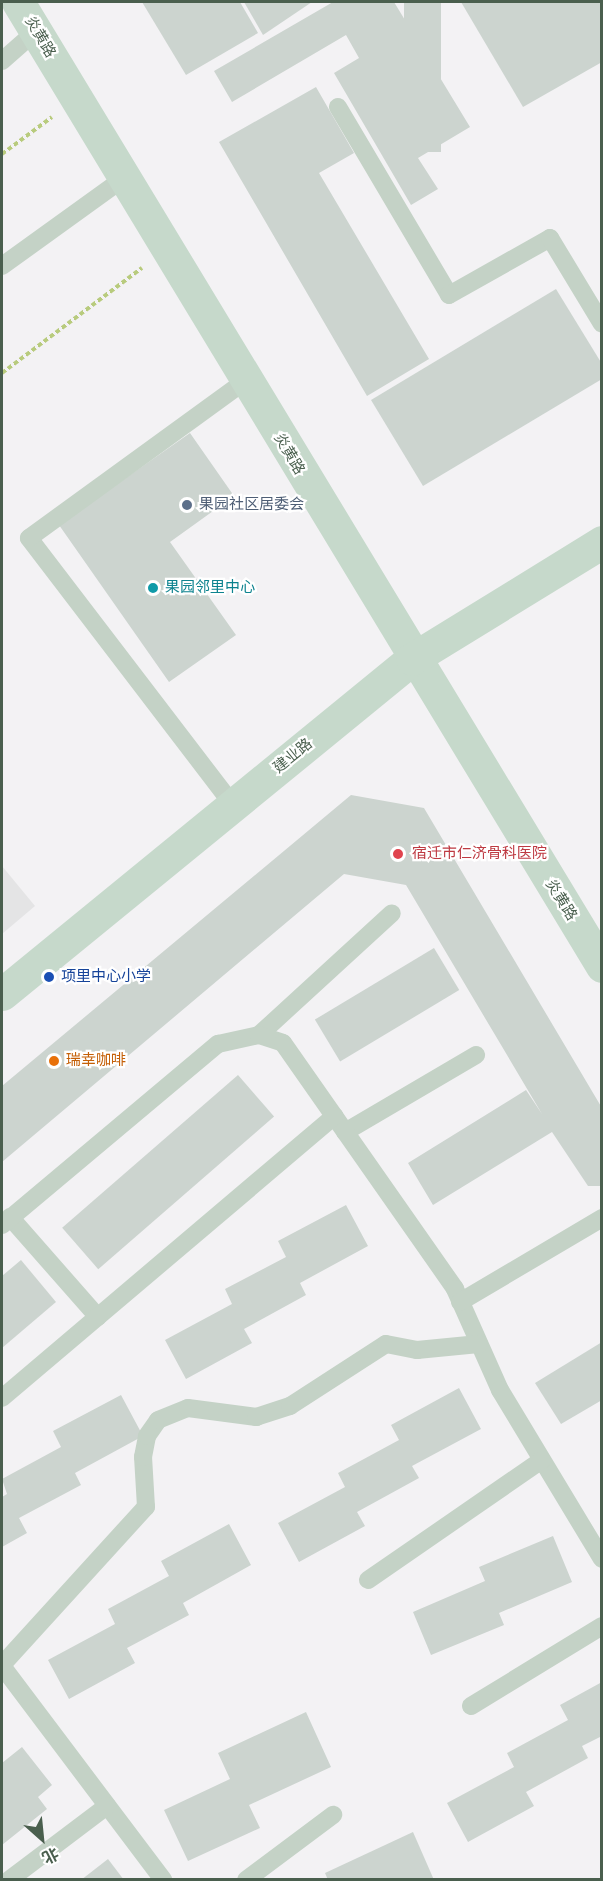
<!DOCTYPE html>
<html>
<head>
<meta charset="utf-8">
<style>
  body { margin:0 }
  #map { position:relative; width:603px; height:1881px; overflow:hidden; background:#f3f2f4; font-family:"Nunito Sans","Noto Sans SC",sans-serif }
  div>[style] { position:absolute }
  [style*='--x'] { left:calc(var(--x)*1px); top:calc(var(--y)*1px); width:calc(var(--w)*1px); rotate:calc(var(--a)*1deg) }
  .education>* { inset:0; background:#e4e4e5 }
  .building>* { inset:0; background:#ccd4cf; transform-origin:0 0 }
  .path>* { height:4px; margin-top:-2px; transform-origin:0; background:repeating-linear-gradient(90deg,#b8cb7d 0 4.5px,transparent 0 7.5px) }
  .lane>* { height:18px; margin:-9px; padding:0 9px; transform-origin:9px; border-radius:9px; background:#c4d2c6 }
  .secondary>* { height:33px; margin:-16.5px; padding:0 16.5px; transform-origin:16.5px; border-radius:16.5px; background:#c6d9cb }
  .dots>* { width:16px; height:16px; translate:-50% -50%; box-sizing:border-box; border:3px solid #fff; border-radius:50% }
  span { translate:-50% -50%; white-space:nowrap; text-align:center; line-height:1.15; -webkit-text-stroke:4.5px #fff; paint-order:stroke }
  .street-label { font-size:15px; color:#4a5f4e }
  .service-label { font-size:15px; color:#4e5e75 }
  .left { translate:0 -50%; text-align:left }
  .culture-label { font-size:15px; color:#0d838f }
  .health-label { font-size:15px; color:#be3a42 }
  .transit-label { font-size:15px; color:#164399 }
  .food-label { font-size:15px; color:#c56008 }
  .frame { position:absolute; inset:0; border:3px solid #4a5f4e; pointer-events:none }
  .north { position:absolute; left:12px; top:1809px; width:60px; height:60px; -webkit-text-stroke:4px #fff; paint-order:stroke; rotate:153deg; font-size:16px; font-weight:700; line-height:24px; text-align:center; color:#4a5f4e }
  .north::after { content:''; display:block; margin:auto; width:21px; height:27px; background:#4a5f4e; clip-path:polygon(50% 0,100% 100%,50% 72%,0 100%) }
</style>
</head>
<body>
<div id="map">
  <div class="education">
    <i style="clip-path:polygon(2px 866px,35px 906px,2px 934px)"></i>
  </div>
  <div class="building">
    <i style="clip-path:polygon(142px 2px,240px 2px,258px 33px,186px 75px)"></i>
    <i style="clip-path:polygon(244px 2px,312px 2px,263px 35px)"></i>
    <i style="clip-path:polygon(333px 2px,394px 2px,470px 127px,418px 158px,438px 189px,411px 205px,334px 73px,359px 58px,346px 35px,232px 102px,214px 71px)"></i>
    <i style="left:404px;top:2px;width:37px;height:150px"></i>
    <i style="clip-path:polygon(461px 2px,602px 2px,602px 62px,523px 107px)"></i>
    <i style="clip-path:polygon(316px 87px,354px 153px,319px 173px,429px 359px,367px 396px,219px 142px)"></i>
    <i style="clip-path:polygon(556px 289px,602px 364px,602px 379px,423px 486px,371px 400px)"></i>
    <i style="clip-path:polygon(190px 433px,234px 496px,170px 542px,236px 635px,169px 682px,59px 525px)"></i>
    <i style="clip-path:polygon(351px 795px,424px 808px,602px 1108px,602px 1186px,588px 1186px,552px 1132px,433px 1205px,408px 1163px,526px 1090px,542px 1114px,406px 885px,344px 874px,2px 1162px,2px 1086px)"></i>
    <i style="left:434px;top:948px;width:49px;height:139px;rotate:59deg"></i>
    <i style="left:238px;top:1075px;width:55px;height:233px;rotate:49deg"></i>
    <i style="clip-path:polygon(346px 1205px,368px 1246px,300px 1283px,306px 1295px,244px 1329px,252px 1343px,186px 1379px,165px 1340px,232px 1304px,225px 1289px,286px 1257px,278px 1241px)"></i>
    <i style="clip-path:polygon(21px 1260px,56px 1302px,2px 1348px,2px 1276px)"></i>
    <i style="clip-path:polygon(602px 1342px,602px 1400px,561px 1424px,535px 1383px)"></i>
    <i style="clip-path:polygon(459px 1388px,481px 1429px,412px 1466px,419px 1478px,357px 1512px,365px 1526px,299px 1562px,278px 1523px,345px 1487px,338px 1473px,399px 1440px,391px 1425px)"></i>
    <i style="clip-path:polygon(121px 1395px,143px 1436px,75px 1473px,81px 1485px,19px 1518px,27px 1533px,2px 1547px,2px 1497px,7px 1494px,2px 1479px,61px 1447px,53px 1431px)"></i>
    <i style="clip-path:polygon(229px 1524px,251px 1565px,183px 1603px,189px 1615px,127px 1648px,135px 1663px,69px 1699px,48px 1660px,115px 1624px,108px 1609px,169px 1576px,161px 1561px)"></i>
    <i style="clip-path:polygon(553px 1536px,572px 1582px,499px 1613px,504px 1625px,431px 1655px,413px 1612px,485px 1581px,479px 1567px)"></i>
    <i style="clip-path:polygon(602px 1682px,602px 1736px,582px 1746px,588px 1758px,526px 1792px,534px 1806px,468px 1842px,447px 1803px,514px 1767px,507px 1753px,568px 1720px,560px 1705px)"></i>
    <i style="clip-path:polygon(306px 1712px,331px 1767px,249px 1805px,260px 1828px,188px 1861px,164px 1810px,230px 1779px,218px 1753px)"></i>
    <i style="clip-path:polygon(22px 1747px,52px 1785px,38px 1797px,47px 1809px,2px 1845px,2px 1763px)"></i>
    <i style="clip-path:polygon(413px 1832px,434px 1880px,328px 1880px,325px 1873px)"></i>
    <i style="clip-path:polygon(108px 1859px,124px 1880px,81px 1880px)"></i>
  </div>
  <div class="path">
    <i style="--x:2;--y:154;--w:62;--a:-36.5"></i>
    <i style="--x:2;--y:373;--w:175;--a:-36.9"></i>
  </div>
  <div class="lane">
    <i style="--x:2;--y:61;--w:45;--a:-41.4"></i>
    <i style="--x:338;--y:107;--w:218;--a:59.4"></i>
    <i style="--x:449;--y:295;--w:116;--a:-29.4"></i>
    <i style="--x:550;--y:238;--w:100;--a:58.8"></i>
    <i style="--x:2;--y:266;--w:150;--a:-35.8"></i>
    <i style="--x:233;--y:805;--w:336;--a:-127.4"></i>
    <i style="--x:29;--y:538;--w:267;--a:-36"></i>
    <i style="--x:259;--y:1035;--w:180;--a:-42.5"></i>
    <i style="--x:345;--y:1132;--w:152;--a:-30.4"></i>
    <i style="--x:10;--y:1217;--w:133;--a:48.7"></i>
    <i style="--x:2;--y:1225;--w:282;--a:-40"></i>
    <i style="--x:218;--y:1044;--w:42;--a:-12.4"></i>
    <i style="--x:259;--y:1035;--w:25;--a:18"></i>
    <i style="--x:283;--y:1043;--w:300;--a:55"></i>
    <i style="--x:455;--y:1289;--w:111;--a:66"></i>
    <i style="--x:500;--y:1390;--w:197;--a:58.9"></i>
    <i style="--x:460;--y:1302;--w:165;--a:-30.6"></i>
    <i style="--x:2;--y:1398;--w:436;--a:-40.3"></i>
    <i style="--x:368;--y:1580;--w:211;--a:-34.6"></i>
    <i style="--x:2;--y:1665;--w:214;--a:-47.7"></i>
    <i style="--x:146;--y:1507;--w:50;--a:-93.4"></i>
    <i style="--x:143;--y:1457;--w:21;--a:-79"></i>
    <i style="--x:147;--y:1436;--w:19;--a:-55"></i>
    <i style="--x:158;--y:1420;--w:32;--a:-22"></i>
    <i style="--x:188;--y:1408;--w:69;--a:7.5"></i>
    <i style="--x:256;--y:1417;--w:36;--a:-18"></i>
    <i style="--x:290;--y:1406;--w:114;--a:-32.9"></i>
    <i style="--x:386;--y:1344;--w:32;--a:11"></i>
    <i style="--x:417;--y:1350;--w:62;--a:-5.5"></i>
    <i style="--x:2;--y:1666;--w:268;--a:53"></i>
    <i style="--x:471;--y:1706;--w:153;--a:-31.4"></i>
    <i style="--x:9;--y:1880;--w:123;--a:-37.1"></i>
    <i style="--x:246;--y:1880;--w:109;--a:-36.8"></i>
  </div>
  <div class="secondary">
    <i style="--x:18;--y:2;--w:1127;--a:58.79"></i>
    <i style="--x:2;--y:994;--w:529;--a:-39.25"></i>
    <i style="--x:412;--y:659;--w:223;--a:-31.6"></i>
  </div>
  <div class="dots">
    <i style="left:187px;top:505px;background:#5c6f8a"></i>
    <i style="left:153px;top:588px;background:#0f9aa8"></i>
    <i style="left:398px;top:854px;background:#e0444e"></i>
    <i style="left:49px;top:977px;background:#1a4fb4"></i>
    <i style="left:54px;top:1061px;background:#e8710a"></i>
  </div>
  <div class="street-label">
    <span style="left:40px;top:37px;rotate:59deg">炎黄路</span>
    <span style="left:289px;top:454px;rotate:59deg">炎黄路</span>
    <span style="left:293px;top:756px;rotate:-39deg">建业路</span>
    <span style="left:561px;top:900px;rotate:58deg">炎黄路</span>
  </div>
  <div class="service-label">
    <span class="left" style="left:199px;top:505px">果园社区居委会</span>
  </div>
  <div class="culture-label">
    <span class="left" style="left:165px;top:588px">果园邻里中心</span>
  </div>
  <div class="health-label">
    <span class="left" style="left:412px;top:854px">宿迁市仁济骨科医院</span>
  </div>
  <div class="transit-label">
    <span class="left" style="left:61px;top:977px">项里中心小学</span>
  </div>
  <div class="food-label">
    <span class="left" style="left:66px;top:1061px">瑞幸咖啡</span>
  </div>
  <div class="frame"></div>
  <div class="north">北</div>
</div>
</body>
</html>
